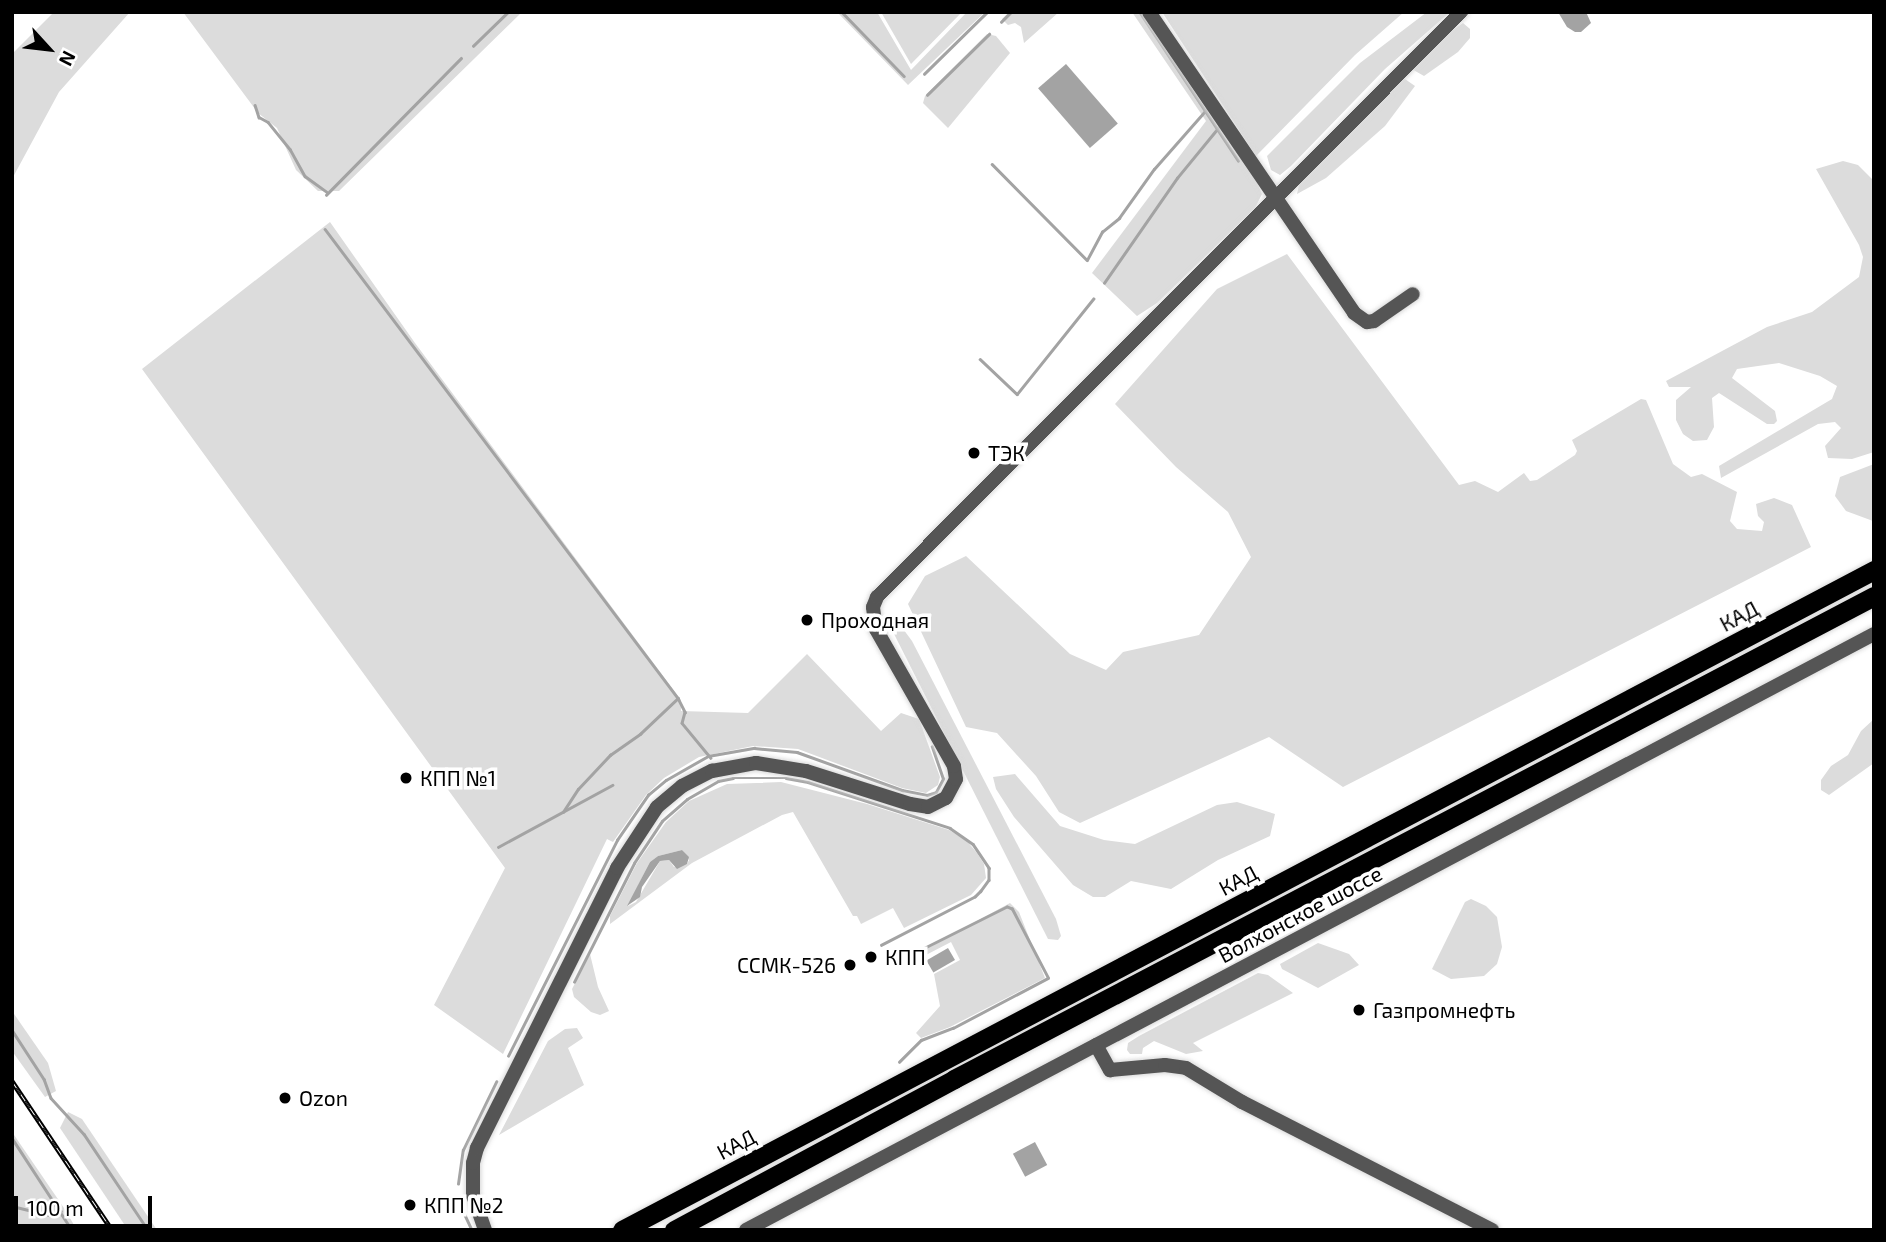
<!DOCTYPE html>
<html>
<head>
<meta charset="utf-8">
<style>
  body { margin:0 }
  #map { position:relative; width:1886px; height:1242px; overflow:hidden; background:#fff; font-family:"Exo 2",sans-serif }
  div>[style] { position:absolute }
  [style*='--x'] { left:calc(var(--x)*1px); top:calc(var(--y)*1px); width:calc(var(--w)*1px); rotate:calc(var(--a)*1deg) }
  .green>* { inset:0; background:#dcdcdc }
  .water>* { inset:0; background:#a3a3a3; transform-origin:0 0 }
  .stream>* { height:2.5px; margin:-1.25px; padding:0 1.25px; transform-origin:1.25px; border-radius:1.25px; background:#a3a3a3 }
  .roads { filter:drop-shadow(0 0 2px #dbdbdb) drop-shadow(0 0 2px #dbdbdb) }
  .minor>* { height:14px; margin:-7px; padding:0 7px; transform-origin:7px; border-radius:7px; background:#555 }
  .highway>* { height:19px; margin:-9.5px; padding:0 9.5px; transform-origin:9.5px; border-radius:9.5px; background:#000 }
  .rail>* { height:5px; margin-top:-2.5px; transform-origin:0; background:repeating-linear-gradient(90deg,#fff 0 8px,#000 0 16px); box-sizing:border-box; border-block:2px solid #000 }
  .dots>* { width:19px; height:19px; translate:-50% -50%; box-sizing:border-box; border:4px solid #fff; border-radius:50% }
  span { translate:-50% -50%; white-space:nowrap; text-align:center; line-height:1.15; -webkit-text-stroke:7px #fff; paint-order:stroke }
  .poi-label { font-size:21px; color:#000 }
  .left { translate:0 -50%; text-align:left }
  .right { translate:-100% -50%; text-align:right }
  .street-label { font-size:21px; color:#000 }
  .frame { position:absolute; inset:0; border:14px solid #000; pointer-events:none }
  .north { position:absolute; left:14px; top:14px; width:70px; height:70px; -webkit-text-stroke:5px #fff; paint-order:stroke; rotate:117deg; font-size:19px; font-weight:700; line-height:28px; text-align:center; color:#000 }
  .north::after { content:''; display:block; margin:auto; width:24px; height:32px; background:#000; clip-path:polygon(50% 0,100% 100%,50% 72%,0 100%) }
  .scale { position:absolute; left:14px; top:1196px; width:138px; height:32px; box-sizing:border-box; border:4px solid #000; border-top:0; padding-left:9px; font-size:21px; line-height:24px; white-space:nowrap; color:#000; -webkit-text-stroke:5px #fff; paint-order:stroke }
</style>
</head>
<body>
<div id="map">
  <div class="green">
    <i style="clip-path:polygon(54px 12px,130px 12px,59px 92px,12px 179px,12px 54px)"></i>
    <i style="clip-path:polygon(183px 12px,522px 12px,339px 191px,318px 191px,296px 170px,277px 128px,258px 113px)"></i>
    <i style="clip-path:polygon(837px 12px,877px 12px,911px 70px,967px 12px,985px 12px,908px 85px)"></i>
    <i style="clip-path:polygon(881px 12px,962px 12px,911px 64px)"></i>
    <i style="clip-path:polygon(1009px 12px,1059px 12px,1024px 43px,1021px 27px,1015px 23px,1008px 25px,1002px 19px)"></i>
    <i style="clip-path:polygon(1132px 12px,1142px 12px,1256px 180px,1262px 194px,1255px 208px,1157px 303px,1137px 316px,1092px 273px,1206px 121px)"></i>
    <i style="clip-path:polygon(1162px 12px,1404px 12px,1355px 55px,1256px 156px)"></i>
    <i style="clip-path:polygon(1427px 12px,1450px 12px,1385px 69px,1291px 166px,1280px 175px,1271px 170px,1267px 156px,1360px 63px)"></i>
    <i style="clip-path:polygon(1463px 23px,1470px 29px,1470px 38px,1458px 52px,1424px 76px,1410px 68px,1434px 43px)"></i>
    <i style="clip-path:polygon(987px 34px,996px 36px,1010px 53px,948px 128px,923px 103px,925px 96px)"></i>
    <i style="clip-path:polygon(1402px 77px,1415px 86px,1385px 126px,1326px 178px,1297px 194px,1300px 180px)"></i>
    <i style="clip-path:polygon(1843px 161px,1858px 165px,1874px 181px,1874px 452px,1852px 459px,1828px 458px,1825px 446px,1841px 428px,1835px 422px,1818px 424px,1721px 478px,1719px 466px,1832px 399px,1837px 386px,1820px 376px,1779px 363px,1737px 369px,1732px 378px,1775px 411px,1777px 421px,1774px 424px,1767px 424px,1719px 393px,1712px 398px,1714px 427px,1707px 440px,1693px 441px,1683px 434px,1676px 420px,1676px 400px,1691px 387px,1669px 387px,1666px 381px,1767px 327px,1812px 312px,1859px 277px,1863px 257px,1859px 245px,1816px 169px)"></i>
    <i style="clip-path:polygon(330px 222px,415px 343px,681px 700px,681px 711px,748px 713px,807px 654px,881px 731px,901px 713px,919px 719px,940px 777px,938px 785px,926px 793px,902px 788px,798px 749px,753px 746px,699px 757px,664px 778px,646px 795px,613px 842px,607px 839px,503px 1054px,434px 1005px,505px 868px,142px 369px)"></i>
    <i style="clip-path:polygon(1287px 254px,1459px 485px,1475px 481px,1498px 492px,1524px 473px,1530px 481px,1537px 480px,1575px 455px,1577px 451px,1572px 440px,1641px 399px,1646px 400px,1673px 464px,1691px 477px,1702px 474px,1737px 492px,1730px 521px,1737px 529px,1762px 531px,1764px 522px,1758px 516px,1756px 504px,1774px 498px,1792px 505px,1811px 547px,1343px 787px,1269px 737px,1080px 823px,1059px 812px,1036px 776px,997px 733px,966px 727px,908px 604px,925px 576px,966px 556px,1070px 654px,1106px 670px,1123px 652px,1199px 635px,1251px 557px,1228px 512px,1176px 467px,1115px 404px,1217px 289px)"></i>
    <i style="clip-path:polygon(1874px 464px,1874px 521px,1873px 521px,1846px 511px,1835px 496px,1840px 477px)"></i>
    <i style="clip-path:polygon(895px 618px,912px 641px,1056px 919px,1061px 936px,1058px 940px,1048px 939px,889px 624px)"></i>
    <i style="clip-path:polygon(1874px 719px,1874px 763px,1829px 795px,1821px 790px,1821px 780px,1831px 766px,1848px 755px,1861px 731px)"></i>
    <i style="clip-path:polygon(1015px 774px,1060px 826px,1104px 840px,1135px 844px,1217px 805px,1237px 802px,1275px 814px,1270px 836px,1218px 860px,1171px 889px,1131px 881px,1105px 897px,1093px 897px,1073px 885px,1014px 817px,996px 789px,993px 777px)"></i>
    <i style="clip-path:polygon(evenodd,781px 782px,867px 804px,949px 830px,967px 841px,977px 853px,984px 864px,986px 878px,971px 895px,904px 928px,893px 908px,861px 924px,857px 916px,853px 916px,793px 812px,782px 815px,692px 863px,610px 924px,610px 916px,637px 863px,666px 822px,689px 801px,727px 784px,781px 782px,682px 850px,689px 860px,687px 864px,674px 867px,669px 860px,660px 861px,636px 902px,628px 906px,650px 862px,658px 856px,682px 850px)"></i>
    <i style="clip-path:polygon(1471px 899px,1486px 906px,1497px 917px,1502px 947px,1497px 964px,1484px 976px,1451px 979px,1432px 969px,1465px 902px)"></i>
    <i style="clip-path:polygon(1010px 903px,1019px 912px,1045px 978px,950px 1027px,921px 1038px,916px 1033px,940px 1006px,934px 974px,960px 960px,951px 942px,924px 956px,918px 953px)"></i>
    <i style="clip-path:polygon(1318px 943px,1349px 954px,1359px 965px,1318px 988px,1282px 969px,1280px 964px)"></i>
    <i style="clip-path:polygon(590px 954px,598px 987px,609px 1011px,600px 1015px,591px 1012px,574px 997px,572px 989px)"></i>
    <i style="clip-path:polygon(1258px 973px,1268px 975px,1293px 993px,1193px 1043px,1203px 1051px,1186px 1054px,1154px 1041px,1143px 1048px,1142px 1054px,1130px 1054px,1127px 1050px,1128px 1043px,1139px 1036px)"></i>
    <i style="clip-path:polygon(12px 1011px,48px 1063px,56px 1091px,45px 1097px,12px 1051px)"></i>
    <i style="clip-path:polygon(577px 1028px,583px 1038px,568px 1048px,584px 1085px,499px 1135px,548px 1041px,565px 1029px)"></i>
    <i style="clip-path:polygon(68px 1112px,82px 1119px,157px 1230px,128px 1230px,60px 1128px)"></i>
    <i style="clip-path:polygon(12px 1132px,64px 1208px,77px 1230px,12px 1230px)"></i>
  </div>
  <div class="water">
    <i style="clip-path:polygon(1558px 12px,1586px 12px,1591px 23px,1581px 32px,1575px 32px,1567px 27px)"></i>
    <i style="left:1066px;top:64px;width:79px;height:37px;rotate:49deg"></i>
    <i style="clip-path:polygon(682px 850px,689px 857px,687px 864px,677px 869px,669px 860px,660px 861px,642px 887px,640px 897px,627px 906px,650px 862px,658px 856px)"></i>
    <i style="left:948px;top:948px;width:14px;height:25px;rotate:60deg"></i>
    <i style="left:1035px;top:1142px;width:26px;height:25px;rotate:62deg"></i>
  </div>
  <div class="stream">
    <i style="--x:842;--y:12;--w:89;--a:45.9"></i>
    <i style="--x:1140;--y:12;--w:178;--a:56.5"></i>
    <i style="--x:1001;--y:22;--w:14;--a:-45"></i>
    <i style="--x:473;--y:46;--w:49;--a:-44.2"></i>
    <i style="--x:924;--y:74;--w:88;--a:-44.5"></i>
    <i style="--x:927;--y:95;--w:87;--a:-44.5"></i>
    <i style="--x:255;--y:105;--w:13;--a:72"></i>
    <i style="--x:259;--y:117;--w:10;--a:29"></i>
    <i style="--x:268;--y:122;--w:35;--a:51"></i>
    <i style="--x:290;--y:149;--w:31;--a:61"></i>
    <i style="--x:305;--y:176;--w:27;--a:36"></i>
    <i style="--x:992;--y:164;--w:135;--a:45.3"></i>
    <i style="--x:1087;--y:260;--w:32;--a:-62"></i>
    <i style="--x:1102;--y:232;--w:22;--a:-39"></i>
    <i style="--x:1119;--y:218;--w:60;--a:-54.5"></i>
    <i style="--x:1154;--y:169;--w:79;--a:-48.6"></i>
    <i style="--x:326;--y:195;--w:192;--a:-45.4"></i>
    <i style="--x:325;--y:229;--w:587;--a:53.03"></i>
    <i style="--x:678;--y:698;--w:16;--a:63"></i>
    <i style="--x:685;--y:712;--w:11;--a:105"></i>
    <i style="--x:682;--y:723;--w:45;--a:50.4"></i>
    <i style="--x:1104;--y:283;--w:128;--a:-55.2"></i>
    <i style="--x:1177;--y:178;--w:65;--a:-50.6"></i>
    <i style="--x:980;--y:359;--w:51;--a:43.4"></i>
    <i style="--x:1017;--y:394;--w:122;--a:-51.3"></i>
    <i style="--x:563;--y:812;--w:27;--a:-57"></i>
    <i style="--x:578;--y:789;--w:47;--a:-46.7"></i>
    <i style="--x:610;--y:755;--w:37;--a:-35"></i>
    <i style="--x:640;--y:734;--w:52;--a:-43.5"></i>
    <i style="--x:498;--y:847;--w:130;--a:-28.5"></i>
    <i style="--x:892;--y:965;--w:18;--a:-27"></i>
    <i style="--x:574;--y:982;--w:133;--a:-63.2"></i>
    <i style="--x:634;--y:863;--w:50;--a:-56.3"></i>
    <i style="--x:662;--y:821;--w:33;--a:-41"></i>
    <i style="--x:687;--y:799;--w:36;--a:-30"></i>
    <i style="--x:718;--y:781;--w:15;--a:-11"></i>
    <i style="--x:733;--y:778;--w:53;--a:0"></i>
    <i style="--x:786;--y:778;--w:22;--a:10"></i>
    <i style="--x:808;--y:782;--w:149;--a:17.9"></i>
    <i style="--x:950;--y:828;--w:28;--a:35"></i>
    <i style="--x:973;--y:844;--w:29;--a:56"></i>
    <i style="--x:989;--y:868;--w:12;--a:90"></i>
    <i style="--x:989;--y:880;--w:14;--a:126"></i>
    <i style="--x:981;--y:891;--w:8;--a:135"></i>
    <i style="--x:975;--y:897;--w:105;--a:152.7"></i>
    <i style="--x:12;--y:1030;--w:59;--a:56.9"></i>
    <i style="--x:44;--y:1079;--w:20;--a:70"></i>
    <i style="--x:51;--y:1098;--w:49;--a:47.5"></i>
    <i style="--x:84;--y:1134;--w:115;--a:56.3"></i>
    <i style="--x:508;--y:1056;--w:242;--a:-63.2"></i>
    <i style="--x:617;--y:840;--w:55;--a:-55.4"></i>
    <i style="--x:648;--y:795;--w:23;--a:-40"></i>
    <i style="--x:666;--y:780;--w:48;--a:-29.7"></i>
    <i style="--x:708;--y:756;--w:47;--a:-9.9"></i>
    <i style="--x:754;--y:748;--w:43;--a:5.3"></i>
    <i style="--x:797;--y:752;--w:112;--a:19.9"></i>
    <i style="--x:902;--y:790;--w:25;--a:11"></i>
    <i style="--x:927;--y:795;--w:9;--a:-18"></i>
    <i style="--x:936;--y:792;--w:15;--a:-62"></i>
    <i style="--x:943;--y:779;--w:34;--a:-109"></i>
    <i style="--x:899;--y:1062;--w:31;--a:-45"></i>
    <i style="--x:921;--y:1040;--w:34;--a:-21"></i>
    <i style="--x:953;--y:1028;--w:107;--a:-27.8"></i>
    <i style="--x:1048;--y:978;--w:78;--a:-117.6"></i>
    <i style="--x:1012;--y:909;--w:5;--a:-158"></i>
    <i style="--x:1007;--y:907;--w:101;--a:153.4"></i>
    <i style="--x:12;--y:1138;--w:110;--a:56.9"></i>
    <i style="--x:458;--y:1184;--w:34;--a:-82"></i>
    <i style="--x:463;--y:1150;--w:76;--a:-64.1"></i>
    <i style="--x:12;--y:1206;--w:42;--a:13.7"></i>
    <i style="--x:53;--y:1216;--w:9;--a:-32"></i>
    <i style="--x:465;--y:1215;--w:17;--a:65"></i>
  </div>
  <div class="roads">
    <div class="minor">
      <i style="--x:1149;--y:12;--w:364;--a:55.7"></i>
      <i style="--x:1354;--y:313;--w:16;--a:35"></i>
      <i style="--x:1367;--y:322;--w:7;--a:-8"></i>
      <i style="--x:1374;--y:321;--w:47;--a:-34.7"></i>
      <i style="--x:1096;--y:1045;--w:29;--a:61"></i>
      <i style="--x:1110;--y:1070;--w:55;--a:-5.2"></i>
      <i style="--x:1165;--y:1065;--w:21;--a:8"></i>
      <i style="--x:1186;--y:1068;--w:66;--a:31.3"></i>
      <i style="--x:1242;--y:1102;--w:281;--a:27.1"></i>
      <i style="--x:485;--y:1230;--w:36;--a:-109"></i>
      <i style="--x:473;--y:1196;--w:33;--a:-90"></i>
      <i style="--x:473;--y:1163;--w:16;--a:-75"></i>
      <i style="--x:477;--y:1148;--w:313;--a:-63.4"></i>
      <i style="--x:617;--y:868;--w:73;--a:-56.7"></i>
      <i style="--x:657;--y:807;--w:33;--a:-40"></i>
      <i style="--x:682;--y:786;--w:34;--a:-27"></i>
      <i style="--x:712;--y:771;--w:45;--a:-10.3"></i>
      <i style="--x:756;--y:763;--w:51;--a:9.1"></i>
      <i style="--x:806;--y:771;--w:109;--a:17.6"></i>
      <i style="--x:910;--y:804;--w:18;--a:9"></i>
      <i style="--x:928;--y:807;--w:20;--a:-27"></i>
      <i style="--x:946;--y:798;--w:21;--a:-62"></i>
      <i style="--x:956;--y:779;--w:13;--a:-99"></i>
      <i style="--x:954;--y:766;--w:158;--a:-119.7"></i>
      <i style="--x:876;--y:629;--w:22;--a:-98"></i>
      <i style="--x:873;--y:607;--w:11;--a:-68"></i>
      <i style="--x:877;--y:597;--w:827;--a:-45.05"></i>
      <i style="--x:746;--y:1230;--w:1276;--a:-27.85"></i>
    </div>
    <div class="highway">
      <i style="--x:622;--y:1230;--w:1415;--a:-27.8"></i>
      <i style="--x:674;--y:1230;--w:318;--a:-28.3"></i>
      <i style="--x:954;--y:1079;--w:1039;--a:-27.7"></i>
    </div>
  </div>
  <div class="rail">
    <i style="--x:12;--y:1081;--w:179;--a:56.1"></i>
  </div>
  <div class="dots">
    <i style="left:974px;top:453px;background:#000"></i>
    <i style="left:807px;top:620px;background:#000"></i>
    <i style="left:406px;top:778px;background:#000"></i>
    <i style="left:871px;top:957px;background:#000"></i>
    <i style="left:850px;top:965px;background:#000"></i>
    <i style="left:1359px;top:1010px;background:#000"></i>
    <i style="left:285px;top:1098px;background:#000"></i>
    <i style="left:410px;top:1205px;background:#000"></i>
  </div>
  <div class="poi-label">
    <span class="left" style="left:988px;top:453px">ТЭК</span>
    <span class="left" style="left:821px;top:620px">Проходная</span>
    <span class="left" style="left:420px;top:778px">КПП №1</span>
    <span class="left" style="left:885px;top:957px">КПП</span>
    <span class="right" style="left:836px;top:965px">ССМК-526</span>
    <span class="left" style="left:1373px;top:1010px">Газпромнефть</span>
    <span class="left" style="left:299px;top:1098px">Ozon</span>
    <span class="left" style="left:424px;top:1205px">КПП №2</span>
  </div>
  <div class="street-label">
    <span style="left:1739px;top:616px;rotate:-28deg">КАД</span>
    <span style="left:1238px;top:880px;rotate:-28deg">КАД</span>
    <span style="left:1300px;top:914px;rotate:-28deg">Волхонское шоссе</span>
    <span style="left:736px;top:1144px;rotate:-28deg">КАД</span>
  </div>
  <div class="frame"></div>
  <div class="north">N</div>
  <div class="scale">100 m</div>
</div>
</body>
</html>
